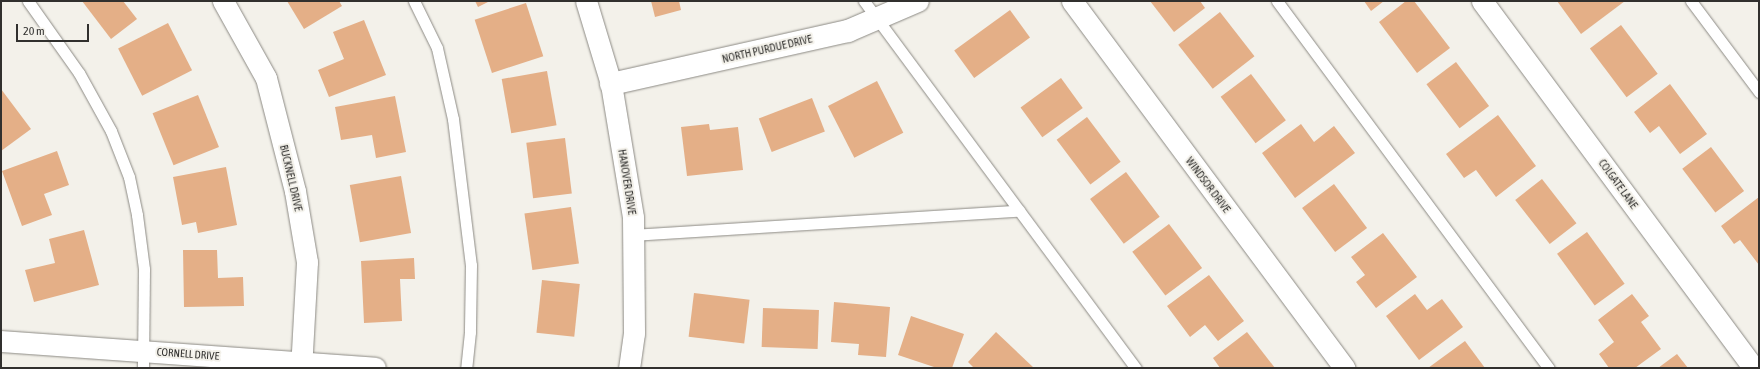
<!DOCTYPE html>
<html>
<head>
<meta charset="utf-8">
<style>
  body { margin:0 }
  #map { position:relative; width:1760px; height:369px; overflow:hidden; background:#f3f1ea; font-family:"Asap Condensed",sans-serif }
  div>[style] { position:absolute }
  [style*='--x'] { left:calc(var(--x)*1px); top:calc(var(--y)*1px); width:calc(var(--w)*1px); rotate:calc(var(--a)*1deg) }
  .building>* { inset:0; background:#e4af87; transform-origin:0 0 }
  .roads { filter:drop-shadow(0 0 1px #8c8a84) drop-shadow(0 0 1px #8c8a84) }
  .service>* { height:11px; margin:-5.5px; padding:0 5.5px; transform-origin:5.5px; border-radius:5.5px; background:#fff }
  .minor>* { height:21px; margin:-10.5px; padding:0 10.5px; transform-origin:10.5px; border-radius:10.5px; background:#fff }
  .tertiary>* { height:22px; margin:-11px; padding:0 11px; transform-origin:11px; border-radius:11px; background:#fff }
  span { translate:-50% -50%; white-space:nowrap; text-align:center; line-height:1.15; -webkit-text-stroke:4px #f3f1ea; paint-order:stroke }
  .street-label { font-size:11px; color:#31302e }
  .frame { position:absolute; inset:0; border:2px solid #31302e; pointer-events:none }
  .scale { position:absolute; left:16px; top:24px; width:73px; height:18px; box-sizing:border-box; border:2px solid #31302e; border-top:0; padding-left:5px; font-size:12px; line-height:14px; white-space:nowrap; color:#31302e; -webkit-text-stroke:3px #f3f1ea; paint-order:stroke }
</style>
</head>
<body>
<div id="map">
  <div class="building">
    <i style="clip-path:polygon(82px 1px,123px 1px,137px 19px,111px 39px)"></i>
    <i style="clip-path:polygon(287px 1px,339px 1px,342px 6px,304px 29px)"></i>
    <i style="clip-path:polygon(475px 1px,490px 1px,478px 7px)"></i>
    <i style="clip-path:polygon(651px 1px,679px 1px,681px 10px,655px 17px)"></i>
    <i style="clip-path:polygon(1150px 1px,1200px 1px,1205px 8px,1174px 32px)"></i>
    <i style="clip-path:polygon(1364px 1px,1384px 1px,1371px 11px)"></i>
    <i style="clip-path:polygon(1406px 1px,1414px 1px,1450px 48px,1417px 73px,1379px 22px)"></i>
    <i style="clip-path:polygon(1557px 1px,1625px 1px,1581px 34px)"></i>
    <i style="left:526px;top:3px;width:56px;height:54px;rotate:72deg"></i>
    <i style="left:1010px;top:10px;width:34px;height:69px;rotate:54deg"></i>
    <i style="left:1220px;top:12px;width:56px;height:53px;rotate:52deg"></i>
    <i style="clip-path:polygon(364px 20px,386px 75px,329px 97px,318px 70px,344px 59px,333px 32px)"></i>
    <i style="left:168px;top:23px;width:53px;height:56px;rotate:63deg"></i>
    <i style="left:1621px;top:25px;width:61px;height:39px;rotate:53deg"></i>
    <i style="left:1456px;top:62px;width:55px;height:37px;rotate:53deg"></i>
    <i style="left:547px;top:71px;width:55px;height:46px;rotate:80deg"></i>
    <i style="left:1251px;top:74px;width:58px;height:38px;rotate:53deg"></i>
    <i style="left:1061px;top:78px;width:37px;height:50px;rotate:54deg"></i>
    <i style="left:877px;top:81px;width:58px;height:55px;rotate:63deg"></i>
    <i style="clip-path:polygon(1670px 84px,1707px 134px,1680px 154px,1659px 126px,1650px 133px,1634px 112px)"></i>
    <i style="clip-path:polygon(1px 89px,31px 129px,1px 151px)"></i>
    <i style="left:198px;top:95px;width:56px;height:49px;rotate:68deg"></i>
    <i style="clip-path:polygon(395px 96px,406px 152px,376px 158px,372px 135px,341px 140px,335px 107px)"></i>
    <i style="left:812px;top:98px;width:36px;height:57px;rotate:69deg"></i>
    <i style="clip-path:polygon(1498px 115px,1536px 166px,1496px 197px,1476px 170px,1464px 178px,1446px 154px)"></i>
    <i style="left:1087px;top:117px;width:56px;height:38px;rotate:53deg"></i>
    <i style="clip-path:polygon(709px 124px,710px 130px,738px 127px,743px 170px,687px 176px,681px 127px)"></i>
    <i style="clip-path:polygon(1301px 124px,1314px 142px,1334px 126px,1355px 153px,1295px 198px,1262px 153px)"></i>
    <i style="left:565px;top:138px;width:56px;height:39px;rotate:83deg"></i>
    <i style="left:1711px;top:147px;width:55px;height:36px;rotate:53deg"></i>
    <i style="clip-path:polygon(57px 151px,69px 185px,44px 194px,52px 215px,22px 226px,2px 171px)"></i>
    <i style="clip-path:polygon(226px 167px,237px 225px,198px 233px,196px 222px,182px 225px,173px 177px)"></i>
    <i style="left:1126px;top:172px;width:56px;height:45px;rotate:53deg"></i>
    <i style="left:401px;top:176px;width:58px;height:52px;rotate:80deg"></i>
    <i style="left:1542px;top:179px;width:56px;height:34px;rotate:52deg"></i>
    <i style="left:1334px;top:184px;width:55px;height:40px;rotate:53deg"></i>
    <i style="clip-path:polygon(1759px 197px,1759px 265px,1740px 240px,1734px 244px,1721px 226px)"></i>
    <i style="left:571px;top:207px;width:57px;height:47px;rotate:82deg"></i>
    <i style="left:1169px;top:224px;width:55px;height:46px;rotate:53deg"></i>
    <i style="clip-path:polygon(84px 230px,99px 285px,34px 302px,25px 270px,55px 263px,49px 239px)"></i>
    <i style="left:1587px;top:232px;width:64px;height:37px;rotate:54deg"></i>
    <i style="clip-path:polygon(1383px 233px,1417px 277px,1376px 308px,1356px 282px,1365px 275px,1351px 257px)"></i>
    <i style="clip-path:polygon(183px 250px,217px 250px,218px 278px,243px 277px,244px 306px,184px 307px)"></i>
    <i style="clip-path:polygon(414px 258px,415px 279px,400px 279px,402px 321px,364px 323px,361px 261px)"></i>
    <i style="clip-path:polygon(1209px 275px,1244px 321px,1218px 341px,1205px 325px,1190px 337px,1167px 306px)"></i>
    <i style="left:542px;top:280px;width:38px;height:53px;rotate:6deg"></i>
    <i style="left:694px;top:293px;width:56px;height:44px;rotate:7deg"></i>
    <i style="clip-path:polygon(1415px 294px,1427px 310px,1442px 299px,1463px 327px,1419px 360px,1386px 316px)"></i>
    <i style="clip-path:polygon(1632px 294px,1649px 316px,1641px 322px,1661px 349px,1635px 368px,1609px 368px,1599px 354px,1614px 342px,1598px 320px)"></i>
    <i style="clip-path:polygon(834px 302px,890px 307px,886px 357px,858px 355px,859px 344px,831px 342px)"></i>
    <i style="left:763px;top:308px;width:56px;height:39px;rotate:2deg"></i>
    <i style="clip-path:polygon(911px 316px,964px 334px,952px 368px,937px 368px,898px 355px)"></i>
    <i style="clip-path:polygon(996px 332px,1034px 368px,974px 368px,968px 362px)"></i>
    <i style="clip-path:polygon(1247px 332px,1275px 368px,1220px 368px,1213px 358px)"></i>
    <i style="clip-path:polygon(1465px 341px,1485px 368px,1428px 368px)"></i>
    <i style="clip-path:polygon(1677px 354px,1688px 368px,1658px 368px)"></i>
  </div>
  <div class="roads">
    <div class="service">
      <i style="--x:28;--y:1;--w:88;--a:54.7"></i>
      <i style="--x:79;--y:73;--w:66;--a:61.1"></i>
      <i style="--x:111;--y:131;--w:49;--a:68.6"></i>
      <i style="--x:129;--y:177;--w:39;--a:78"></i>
      <i style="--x:137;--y:215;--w:54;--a:82.6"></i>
      <i style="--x:144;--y:269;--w:99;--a:90.6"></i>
      <i style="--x:414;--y:1;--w:52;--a:63.9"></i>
      <i style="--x:437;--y:48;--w:73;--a:77.3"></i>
      <i style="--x:453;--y:119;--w:147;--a:83"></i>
      <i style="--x:471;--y:265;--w:67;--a:90.9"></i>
      <i style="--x:470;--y:332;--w:36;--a:96"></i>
      <i style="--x:864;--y:1;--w:457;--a:53.5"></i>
      <i style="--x:1277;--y:1;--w:457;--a:53.5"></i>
      <i style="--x:1691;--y:1;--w:114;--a:53.2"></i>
      <i style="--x:633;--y:235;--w:387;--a:-3.6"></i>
    </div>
    <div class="minor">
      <i style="--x:223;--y:1;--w:88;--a:60.8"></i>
      <i style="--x:266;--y:78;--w:117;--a:75.6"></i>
      <i style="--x:295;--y:191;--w:72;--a:80.4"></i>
      <i style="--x:307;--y:262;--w:106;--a:93.2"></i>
      <i style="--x:586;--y:1;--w:87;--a:73.2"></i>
      <i style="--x:611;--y:84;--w:135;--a:80.6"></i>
      <i style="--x:633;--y:217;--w:116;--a:89.5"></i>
      <i style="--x:634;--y:333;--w:35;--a:98"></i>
      <i style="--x:1072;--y:1;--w:457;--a:53.4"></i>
      <i style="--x:1482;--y:1;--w:457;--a:53.5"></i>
      <i style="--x:1;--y:341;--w:375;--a:4.1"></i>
    </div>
    <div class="tertiary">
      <i style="--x:611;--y:84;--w:243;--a:-12.6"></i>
      <i style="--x:848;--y:31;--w:76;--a:-23.2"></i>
    </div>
  </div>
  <div class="street-label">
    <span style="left:767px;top:49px;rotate:-13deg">NORTH PURDUE DRIVE</span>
    <span style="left:291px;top:178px;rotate:77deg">BUCKNELL DRIVE</span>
    <span style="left:627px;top:182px;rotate:81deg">HANOVER DRIVE</span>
    <span style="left:1618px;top:184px;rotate:54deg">COLGATE LANE</span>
    <span style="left:1208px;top:185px;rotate:53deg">WINDSOR DRIVE</span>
    <span style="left:188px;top:354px;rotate:4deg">CORNELL DRIVE</span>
  </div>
  <div class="frame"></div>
  <div class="scale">20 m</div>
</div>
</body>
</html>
